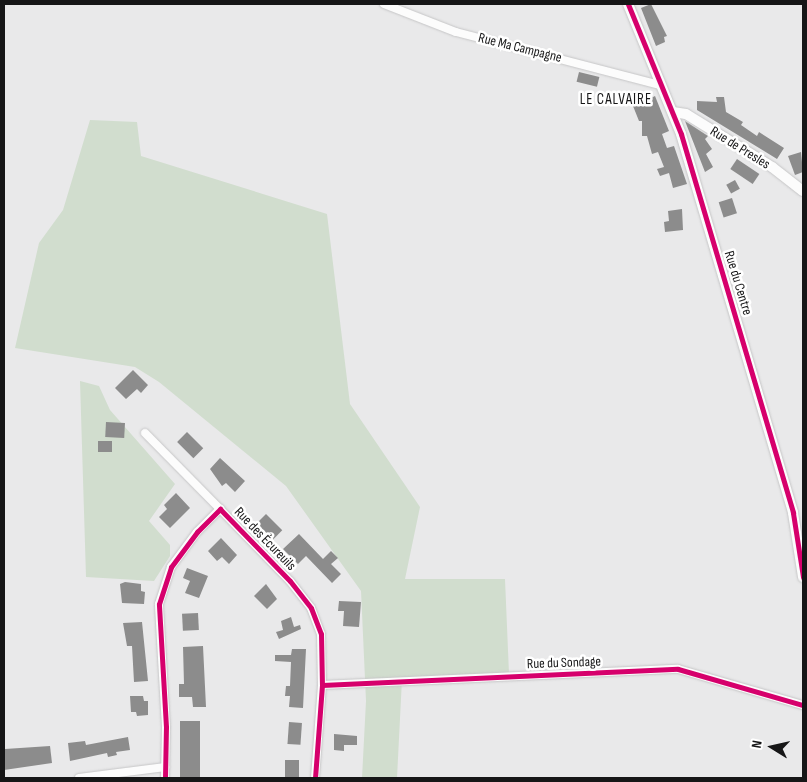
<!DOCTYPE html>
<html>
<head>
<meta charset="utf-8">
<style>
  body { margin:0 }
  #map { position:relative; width:807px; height:782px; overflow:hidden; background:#e9e9ea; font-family:"Sofia Sans Condensed",sans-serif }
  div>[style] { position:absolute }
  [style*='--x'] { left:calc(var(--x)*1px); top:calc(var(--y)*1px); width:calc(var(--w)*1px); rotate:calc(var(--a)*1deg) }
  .green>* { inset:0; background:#d1ddce }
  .building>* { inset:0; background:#8c8c8c; transform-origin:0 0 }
  .roads { filter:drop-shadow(0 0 1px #c6c6c7) drop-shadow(0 0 1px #c6c6c7) }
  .minor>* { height:8px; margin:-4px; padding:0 4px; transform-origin:4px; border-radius:4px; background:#fcfcfc }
  .tertiary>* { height:10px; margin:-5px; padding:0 5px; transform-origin:5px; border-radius:5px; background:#fcfcfc }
  .cycleway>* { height:5px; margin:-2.5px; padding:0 2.5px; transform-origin:2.5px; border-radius:2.5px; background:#d6006c }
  span { translate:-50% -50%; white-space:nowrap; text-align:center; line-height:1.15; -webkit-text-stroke:5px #fff; paint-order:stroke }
  .street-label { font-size:14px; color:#161617 }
  .neighbourhood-label { font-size:15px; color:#161617; letter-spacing:1px }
  .frame { position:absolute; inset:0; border:5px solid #161617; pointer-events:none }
  .north { position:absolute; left:747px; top:722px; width:50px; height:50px; -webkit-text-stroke:4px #fff; paint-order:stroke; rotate:280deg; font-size:14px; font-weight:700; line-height:20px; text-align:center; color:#161617 }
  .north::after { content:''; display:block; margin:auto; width:18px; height:22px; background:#161617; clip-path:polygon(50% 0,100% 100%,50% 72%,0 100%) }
</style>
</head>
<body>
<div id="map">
  <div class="green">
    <i style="clip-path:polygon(90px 120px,137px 122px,141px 156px,327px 214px,350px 404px,420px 507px,405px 579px,505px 579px,509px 674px,402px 679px,397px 778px,362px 778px,366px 701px,361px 591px,286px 486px,159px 382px,135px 367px,15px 348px,39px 243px,63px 210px)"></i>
    <i style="clip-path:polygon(80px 381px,99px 386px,110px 410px,175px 484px,149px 521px,170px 545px,170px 556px,154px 581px,86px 577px)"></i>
  </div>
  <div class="building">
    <i style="clip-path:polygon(651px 4px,667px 36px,664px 37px,665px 42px,656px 46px,641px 8px)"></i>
    <i style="left:579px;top:72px;width:21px;height:10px;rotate:14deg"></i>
    <i style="clip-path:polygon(640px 91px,649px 99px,655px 96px,669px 131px,662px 134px,667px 148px,674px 146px,687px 184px,673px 188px,669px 173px,660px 176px,657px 169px,664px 167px,658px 152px,652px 154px,647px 136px,642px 136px,642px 121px,639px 121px,629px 96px)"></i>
    <i style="clip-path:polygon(716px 97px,724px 97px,726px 112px,743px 122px,741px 125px,757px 136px,759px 132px,784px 148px,777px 159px,697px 110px,697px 101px,717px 102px)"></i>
    <i style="clip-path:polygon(685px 121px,708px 136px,705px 139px,712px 149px,706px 154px,713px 167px,705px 172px)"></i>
    <i style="clip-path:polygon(801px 152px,803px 172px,795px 175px,788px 156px)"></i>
    <i style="left:737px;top:159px;width:27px;height:12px;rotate:34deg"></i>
    <i style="left:735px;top:180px;width:10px;height:10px;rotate:61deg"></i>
    <i style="left:732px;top:198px;width:16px;height:14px;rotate:72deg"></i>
    <i style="clip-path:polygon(682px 209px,683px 230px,665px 232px,664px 222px,669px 221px,668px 211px)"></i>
    <i style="clip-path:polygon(133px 370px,148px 385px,141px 393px,137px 389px,126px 399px,115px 388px)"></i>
    <i style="left:106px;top:422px;width:19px;height:15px;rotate:3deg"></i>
    <i style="left:187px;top:432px;width:23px;height:14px;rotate:45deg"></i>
    <i style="left:98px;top:441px;width:14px;height:11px"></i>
    <i style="clip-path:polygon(220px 458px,245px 481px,235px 492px,226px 483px,222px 486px,210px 469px)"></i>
    <i style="clip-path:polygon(176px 493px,190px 508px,170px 528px,159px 517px,167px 509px,164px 505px)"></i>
    <i style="left:266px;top:514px;width:23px;height:13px;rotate:45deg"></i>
    <i style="clip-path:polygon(299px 534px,323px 559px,331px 551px,338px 558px,331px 564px,341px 574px,332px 583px,306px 556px,298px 564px,283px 549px)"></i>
    <i style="clip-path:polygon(221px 538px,237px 555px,229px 564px,222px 557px,217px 561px,208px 551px)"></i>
    <i style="clip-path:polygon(187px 568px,208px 576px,199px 598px,185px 593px,190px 581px,183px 578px)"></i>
    <i style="clip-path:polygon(125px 582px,141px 584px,141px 591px,145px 592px,144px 604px,122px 603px,120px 584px)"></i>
    <i style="clip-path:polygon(266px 584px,277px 599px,267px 609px,254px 596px)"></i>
    <i style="clip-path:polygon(339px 601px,361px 602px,359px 627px,343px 626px,344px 611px,338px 611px)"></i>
    <i style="left:198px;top:613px;width:17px;height:16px;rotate:87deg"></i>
    <i style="clip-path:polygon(291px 617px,294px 627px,300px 625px,301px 629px,279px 639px,276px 632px,283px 630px,281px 621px)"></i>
    <i style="clip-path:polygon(142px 622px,148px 681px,134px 682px,132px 646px,127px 646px,123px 623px)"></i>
    <i style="clip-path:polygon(203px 646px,206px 707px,193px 707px,192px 697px,179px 697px,179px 684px,184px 684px,183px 647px)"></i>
    <i style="clip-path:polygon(292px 649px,306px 649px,303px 708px,289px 707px,290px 696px,285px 696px,286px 686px,290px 686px,291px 662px,275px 661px,275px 655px,291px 655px)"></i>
    <i style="clip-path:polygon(130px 696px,143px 696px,144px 701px,148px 701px,148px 715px,137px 716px,136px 712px,131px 712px)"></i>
    <i style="left:180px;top:721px;width:20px;height:56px"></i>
    <i style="left:289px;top:722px;width:13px;height:22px;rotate:4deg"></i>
    <i style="clip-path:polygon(334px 734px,357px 736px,357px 745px,344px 745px,344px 751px,334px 750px)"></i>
    <i style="clip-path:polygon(128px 737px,130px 750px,116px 752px,117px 755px,108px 757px,107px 753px,70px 761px,68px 743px,85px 741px,86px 745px)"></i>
    <i style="clip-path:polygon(50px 746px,52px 763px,4px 770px,5px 749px)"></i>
    <i style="left:285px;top:760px;width:14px;height:17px"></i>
  </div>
  <div class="roads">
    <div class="minor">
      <i style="--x:384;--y:4;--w:77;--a:21.3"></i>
      <i style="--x:456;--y:32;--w:210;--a:14.6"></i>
      <i style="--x:145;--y:433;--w:107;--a:45.4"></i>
      <i style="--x:322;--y:685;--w:356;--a:-2.6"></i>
      <i style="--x:678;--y:669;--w:130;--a:16.1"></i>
      <i style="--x:79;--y:778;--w:87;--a:-7.3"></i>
      <i style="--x:165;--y:778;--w:51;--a:-88.9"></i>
      <i style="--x:166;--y:727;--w:123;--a:-93.3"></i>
      <i style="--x:159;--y:604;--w:39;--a:-72"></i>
      <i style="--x:171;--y:567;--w:44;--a:-53.4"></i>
      <i style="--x:197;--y:532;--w:33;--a:-45"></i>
      <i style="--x:220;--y:509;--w:100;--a:45.8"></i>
      <i style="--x:290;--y:581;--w:34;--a:52"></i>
      <i style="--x:311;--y:608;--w:28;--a:69"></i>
      <i style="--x:321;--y:634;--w:51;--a:88.9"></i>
      <i style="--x:322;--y:685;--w:93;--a:94.3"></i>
    </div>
    <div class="tertiary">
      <i style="--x:628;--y:4;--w:140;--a:67.8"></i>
      <i style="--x:681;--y:134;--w:395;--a:73.5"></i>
      <i style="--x:793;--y:513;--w:65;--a:81.1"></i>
      <i style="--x:673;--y:112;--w:13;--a:9"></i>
      <i style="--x:686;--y:114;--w:101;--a:31.6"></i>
      <i style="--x:772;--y:167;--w:39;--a:38"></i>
    </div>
  </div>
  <div class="cycleway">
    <i style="--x:628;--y:4;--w:140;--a:67.8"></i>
    <i style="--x:681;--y:134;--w:395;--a:73.5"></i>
    <i style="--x:793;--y:513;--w:65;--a:81.1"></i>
    <i style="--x:322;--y:685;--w:356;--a:-2.6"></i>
    <i style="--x:678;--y:669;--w:130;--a:16.1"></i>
    <i style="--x:165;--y:778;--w:51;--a:-88.9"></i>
    <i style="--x:166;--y:727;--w:123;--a:-93.3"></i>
    <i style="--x:159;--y:604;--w:39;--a:-72"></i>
    <i style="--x:171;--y:567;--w:44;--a:-53.4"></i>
    <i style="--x:197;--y:532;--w:33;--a:-45"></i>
    <i style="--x:220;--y:509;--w:100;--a:45.8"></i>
    <i style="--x:290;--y:581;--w:34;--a:52"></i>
    <i style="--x:311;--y:608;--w:28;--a:69"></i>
    <i style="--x:321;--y:634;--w:51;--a:88.9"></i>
    <i style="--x:322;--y:685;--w:93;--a:94.3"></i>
  </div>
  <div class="street-label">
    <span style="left:520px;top:48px;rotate:14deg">Rue Ma Campagne</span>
    <span style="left:740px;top:148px;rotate:32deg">Rue de Presles</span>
    <span style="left:738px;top:283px;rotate:73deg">Rue du Centre</span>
    <span style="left:265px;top:539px;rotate:46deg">Rue des Écureuils</span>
    <span style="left:564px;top:663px;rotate:-2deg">Rue du Sondage</span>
  </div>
  <div class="neighbourhood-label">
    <span style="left:616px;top:100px">LE CALVAIRE</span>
  </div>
  <div class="frame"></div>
  <div class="north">N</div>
</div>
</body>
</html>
